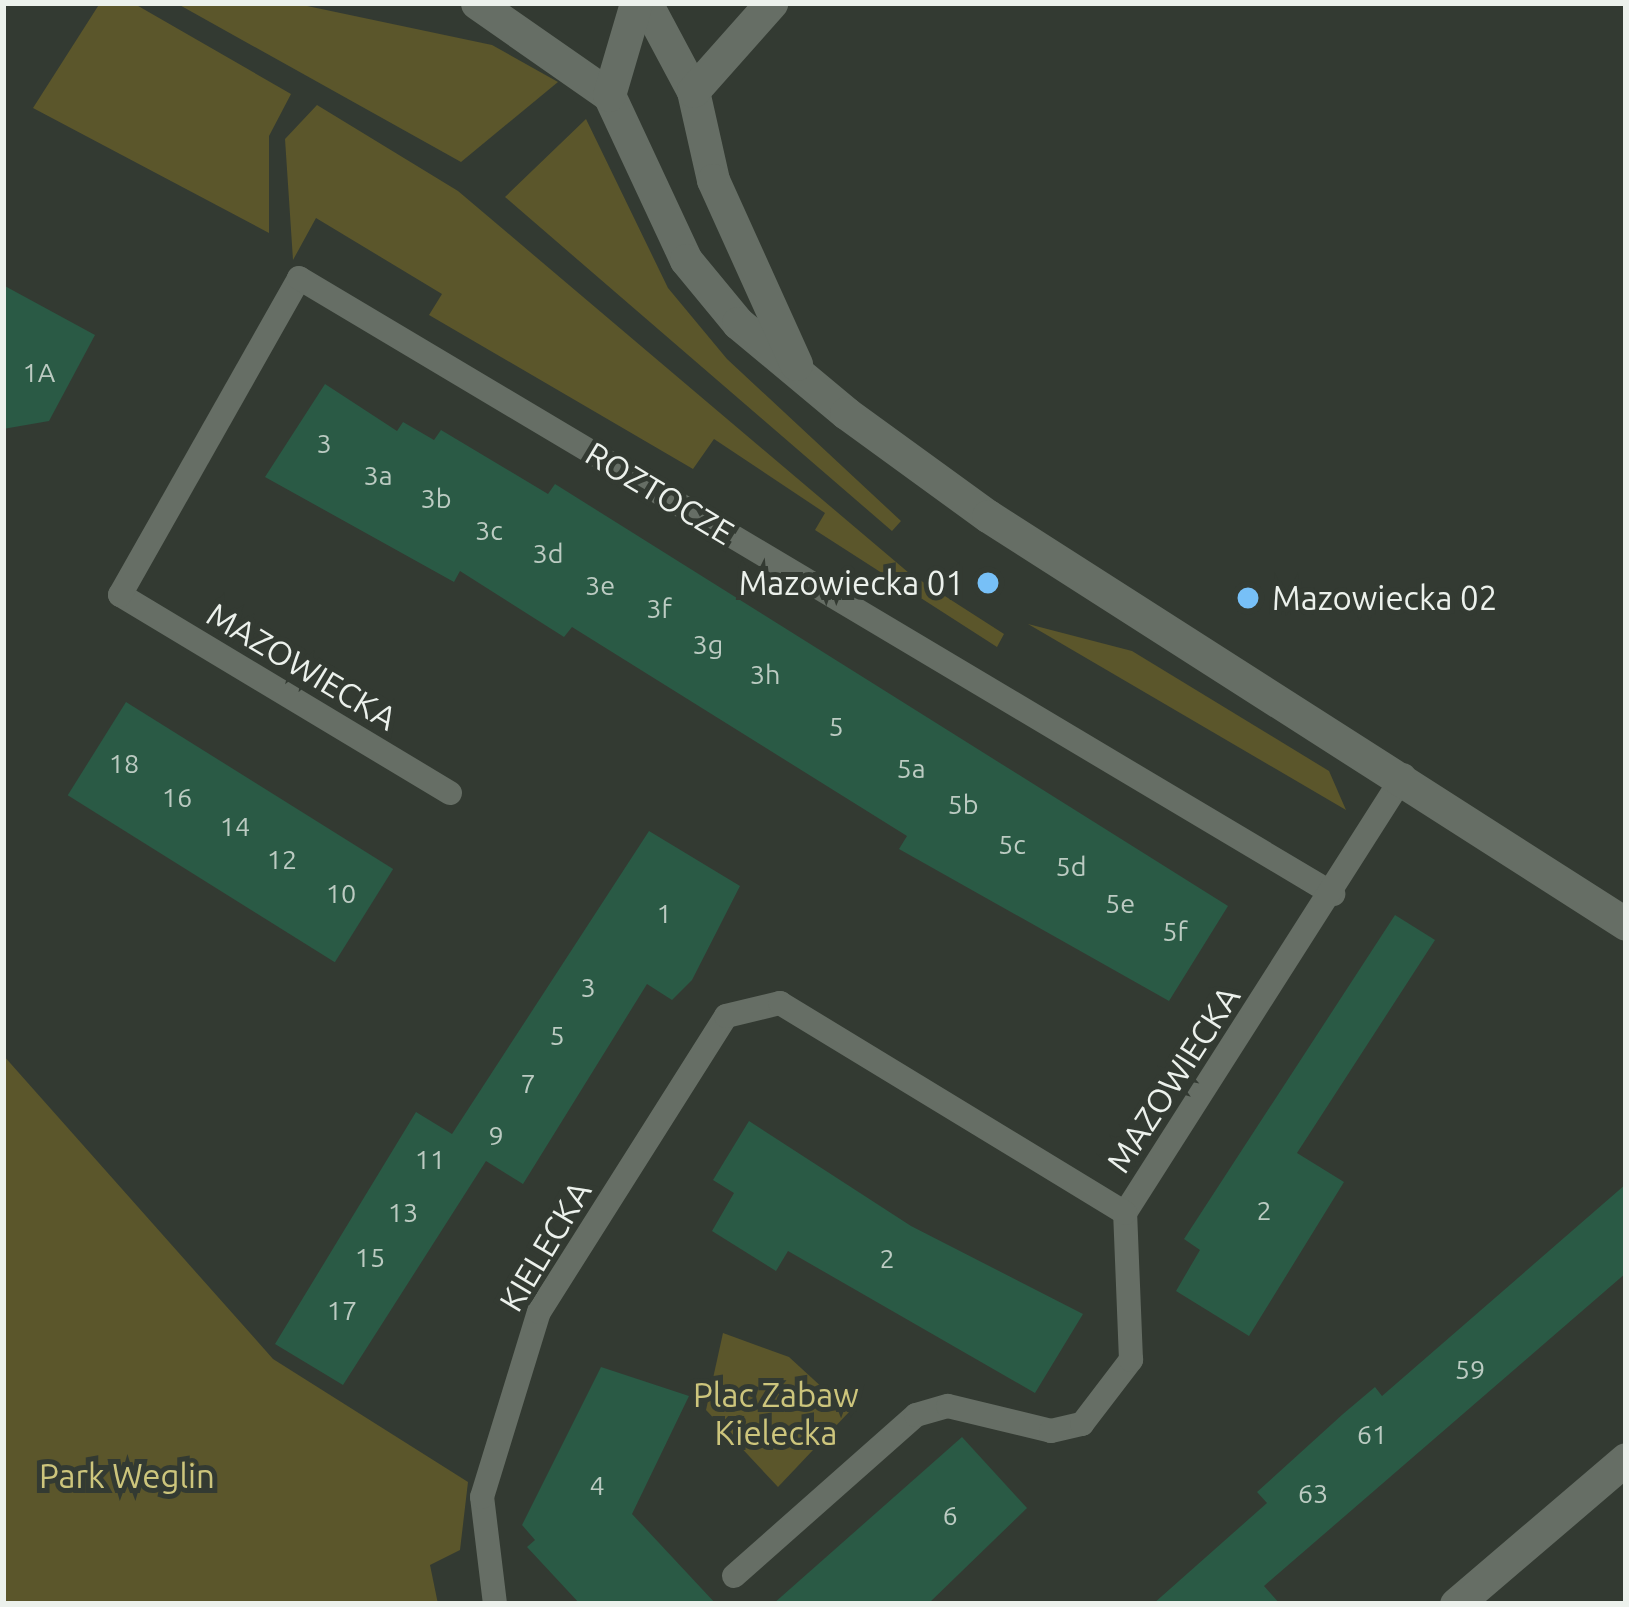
<!DOCTYPE html>
<html>
<head>
<meta charset="utf-8">
<style>
  body { margin:0 }
  #map { position:relative; width:1629px; height:1607px; overflow:hidden; background:#333a32; font-family:Ubuntu,sans-serif }
  div>[style] { position:absolute }
  [style*='--x'] { left:calc(var(--x)*1px); top:calc(var(--y)*1px); width:calc(var(--w)*1px); rotate:calc(var(--a)*1deg) }
  .green>* { inset:0; background:#5b562b }
  .building>* { inset:0; background:#2a5a45; transform-origin:0 0 }
  .service>* { height:24px; margin:-12px; padding:0 12px; transform-origin:12px; border-radius:12px; background:#666e65 }
  .minor>* { height:33px; margin:-16.5px; padding:0 16.5px; transform-origin:16.5px; border-radius:16.5px; background:#666e65 }
  .tertiary>* { height:33px; margin:-16.5px; padding:0 16.5px; transform-origin:16.5px; border-radius:16.5px; background:#666e65 }
  .dots>* { width:33px; height:33px; translate:-50% -50%; box-sizing:border-box; border:6px solid #333a32; border-radius:50% }
  span { translate:-50% -50%; white-space:nowrap; text-align:center; line-height:1.15; -webkit-text-stroke:10px #333a32; paint-order:stroke }
  .number-label { font-size:27px; color:#bccbc2 }
  .number-label span { -webkit-text-stroke-width:0 }
  .street-label { font-size:33px; color:#ecf1ec }
  .poi-label { font-size:33px; color:#ecf1ec }
  .right { translate:-100% -50%; text-align:right }
  .left { translate:0 -50%; text-align:left }
  .park-label { font-size:33px; color:#cdc57c }
  .frame { position:absolute; inset:0; border:6px solid #ecf1ec; pointer-events:none }
</style>
</head>
<body>
<div id="map">
  <div class="green">
    <i style="clip-path:polygon(100px 3px,133px 3px,291px 94px,269px 136px,269px 233px,33px 108px)"></i>
    <i style="clip-path:polygon(176px 3px,293px 3px,492px 45px,558px 82px,461px 162px)"></i>
    <i style="clip-path:polygon(317px 105px,458px 191px,909px 573px,1004px 634px,997px 647px,815px 530px,825px 513px,714px 439px,693px 469px,429px 315px,442px 294px,316px 218px,293px 260px,285px 139px)"></i>
    <i style="clip-path:polygon(586px 119px,668px 288px,727px 359px,901px 521px,892px 531px,505px 197px)"></i>
    <i style="clip-path:polygon(1028px 624px,1132px 651px,1329px 771px,1346px 810px)"></i>
    <i style="clip-path:polygon(3px 1055px,273px 1359px,468px 1482px,460px 1550px,430px 1565px,438px 1604px,3px 1604px)"></i>
    <i style="clip-path:polygon(723px 1333px,789px 1357px,849px 1412px,778px 1487px,706px 1410px)"></i>
  </div>
  <div class="building">
    <i style="clip-path:polygon(3px 285px,95px 335px,49px 421px,3px 429px)"></i>
    <i style="clip-path:polygon(325px 384px,397px 431px,403px 422px,434px 440px,441px 430px,548px 494px,555px 484px,1228px 906px,1169px 1001px,899px 849px,907px 836px,572px 627px,564px 637px,460px 571px,454px 582px,265px 477px)"></i>
    <i style="left:126px;top:702px;width:315px;height:110px;rotate:32deg"></i>
    <i style="clip-path:polygon(649px 831px,740px 886px,692px 980px,672px 1000px,647px 984px,523px 1184px,486px 1161px,343px 1385px,275px 1344px,416px 1112px,452px 1134px)"></i>
    <i style="clip-path:polygon(1395px 915px,1435px 940px,1297px 1153px,1344px 1182px,1249px 1336px,1176px 1291px,1200px 1250px,1184px 1239px)"></i>
    <i style="clip-path:polygon(749px 1121px,911px 1226px,1083px 1314px,1035px 1393px,788px 1251px,776px 1271px,712px 1231px,734px 1193px,713px 1180px)"></i>
    <i style="clip-path:polygon(1626px 1184px,1626px 1273px,1264px 1586px,1280px 1604px,1153px 1604px,1267px 1503px,1257px 1492px,1343px 1414px,1375px 1387px,1382px 1396px)"></i>
    <i style="clip-path:polygon(601px 1367px,689px 1396px,632px 1514px,716px 1604px,580px 1604px,527px 1547px,535px 1540px,522px 1525px)"></i>
    <i style="clip-path:polygon(962px 1437px,1027px 1508px,928px 1604px,773px 1604px)"></i>
  </div>
  <div class="service">
    <i style="--x:450;--y:793;--w:385;--a:-149"></i>
    <i style="--x:120;--y:595;--w:364;--a:-60.5"></i>
    <i style="--x:299;--y:278;--w:1204;--a:30.78"></i>
    <i style="--x:1125;--y:1213;--w:519;--a:-57.5"></i>
    <i style="--x:734;--y:1576;--w:243;--a:-41.5"></i>
    <i style="--x:916;--y:1415;--w:33;--a:-16"></i>
    <i style="--x:948;--y:1406;--w:106;--a:13.6"></i>
    <i style="--x:1051;--y:1431;--w:32;--a:-13"></i>
    <i style="--x:1082;--y:1424;--w:81;--a:-52.6"></i>
    <i style="--x:1131;--y:1360;--w:147;--a:-92.3"></i>
    <i style="--x:495;--y:1604;--w:108;--a:-96.9"></i>
    <i style="--x:482;--y:1497;--w:194;--a:-72.9"></i>
    <i style="--x:539;--y:1312;--w:350;--a:-57.7"></i>
    <i style="--x:726;--y:1016;--w:56;--a:-13.5"></i>
    <i style="--x:780;--y:1003;--w:404;--a:31.3"></i>
  </div>
  <div class="minor">
    <i style="--x:1456;--y:1604;--w:223;--a:-40.5"></i>
  </div>
  <div class="tertiary">
    <i style="--x:477;--y:3;--w:161;--a:34.9"></i>
    <i style="--x:609;--y:95;--w:182;--a:65"></i>
    <i style="--x:686;--y:260;--w:82;--a:50.5"></i>
    <i style="--x:738;--y:323;--w:141;--a:39.8"></i>
    <i style="--x:846;--y:413;--w:175;--a:36"></i>
    <i style="--x:988;--y:516;--w:757;--a:32.6"></i>
    <i style="--x:646;--y:3;--w:100;--a:61.9"></i>
    <i style="--x:693;--y:91;--w:91;--a:77.3"></i>
    <i style="--x:713;--y:180;--w:202;--a:65.7"></i>
    <i style="--x:693;--y:91;--w:118;--a:-48.4"></i>
    <i style="--x:609;--y:95;--w:96;--a:-73.6"></i>
  </div>
  <div class="dots">
    <i style="left:988px;top:583px;background:#77c0f7"></i>
    <i style="left:1248px;top:598px;background:#77c0f7"></i>
  </div>
  <div class="number-label">
    <span style="left:39px;top:373px">1A</span>
    <span style="left:324px;top:444px">3</span>
    <span style="left:378px;top:476px">3a</span>
    <span style="left:436px;top:499px">3b</span>
    <span style="left:489px;top:531px">3c</span>
    <span style="left:548px;top:554px">3d</span>
    <span style="left:600px;top:586px">3e</span>
    <span style="left:659px;top:609px">3f</span>
    <span style="left:708px;top:645px">3g</span>
    <span style="left:765px;top:675px">3h</span>
    <span style="left:836px;top:727px">5</span>
    <span style="left:124px;top:764px">18</span>
    <span style="left:911px;top:769px">5a</span>
    <span style="left:177px;top:798px">16</span>
    <span style="left:963px;top:805px">5b</span>
    <span style="left:235px;top:827px">14</span>
    <span style="left:1012px;top:845px">5c</span>
    <span style="left:282px;top:860px">12</span>
    <span style="left:1071px;top:867px">5d</span>
    <span style="left:341px;top:894px">10</span>
    <span style="left:1120px;top:904px">5e</span>
    <span style="left:664px;top:914px">1</span>
    <span style="left:1175px;top:932px">5f</span>
    <span style="left:588px;top:988px">3</span>
    <span style="left:557px;top:1036px">5</span>
    <span style="left:528px;top:1084px">7</span>
    <span style="left:496px;top:1136px">9</span>
    <span style="left:430px;top:1160px">11</span>
    <span style="left:1264px;top:1211px">2</span>
    <span style="left:403px;top:1213px">13</span>
    <span style="left:370px;top:1258px">15</span>
    <span style="left:887px;top:1259px">2</span>
    <span style="left:342px;top:1311px">17</span>
    <span style="left:1470px;top:1370px">59</span>
    <span style="left:1372px;top:1435px">61</span>
    <span style="left:597px;top:1486px">4</span>
    <span style="left:1313px;top:1494px">63</span>
    <span style="left:950px;top:1516px">6</span>
  </div>
  <div class="street-label">
    <span style="left:660px;top:493px;rotate:31deg">ROZTOCZE</span>
    <span style="left:302px;top:666px;rotate:31deg">MAZOWIECKA</span>
    <span style="left:1173px;top:1079px;rotate:-57deg">MAZOWIECKA</span>
    <span style="left:545px;top:1246px;rotate:-59deg">KIELECKA</span>
  </div>
  <div class="poi-label">
    <span class="right" style="left:964px;top:583px">Mazowiecka 01</span>
    <span class="left" style="left:1272px;top:598px">Mazowiecka 02</span>
  </div>
  <div class="park-label">
    <span style="left:776px;top:1414px">Plac Zabaw<br>Kielecka</span>
    <span style="left:127px;top:1476px">Park Weglin</span>
  </div>
  <div class="frame"></div>
</div>
</body>
</html>
